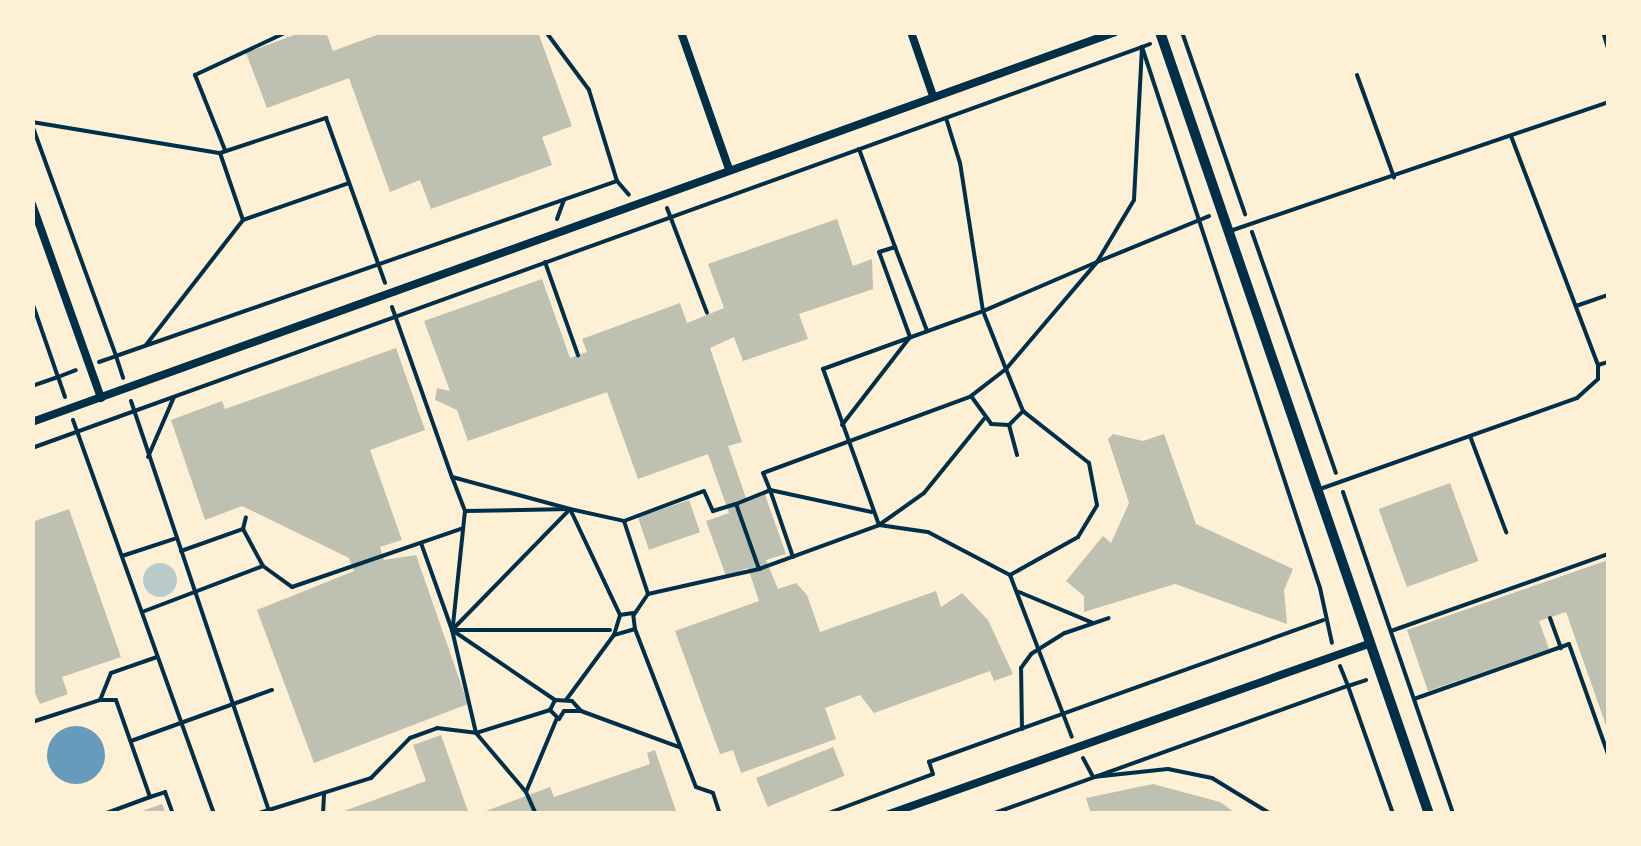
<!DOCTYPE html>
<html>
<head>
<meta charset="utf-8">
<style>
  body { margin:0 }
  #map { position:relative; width:1641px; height:846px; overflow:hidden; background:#fdf0d5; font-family:Quicksand,sans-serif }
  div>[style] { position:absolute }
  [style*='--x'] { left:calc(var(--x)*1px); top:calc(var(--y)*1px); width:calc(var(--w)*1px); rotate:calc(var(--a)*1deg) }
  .green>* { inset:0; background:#b9caca }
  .round { border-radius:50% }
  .water>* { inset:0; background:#669bbc }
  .building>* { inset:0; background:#bec0b2; transform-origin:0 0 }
  .path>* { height:4px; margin:-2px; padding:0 2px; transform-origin:2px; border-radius:2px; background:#003049 }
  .service>* { height:4px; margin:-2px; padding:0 2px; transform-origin:2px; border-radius:2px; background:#003049 }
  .minor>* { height:8px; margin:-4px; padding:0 4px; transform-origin:4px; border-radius:4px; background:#003049 }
  .tertiary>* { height:10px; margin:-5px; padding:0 5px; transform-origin:5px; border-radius:5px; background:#003049 }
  span { translate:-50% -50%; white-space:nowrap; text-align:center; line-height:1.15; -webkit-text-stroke:10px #fdf0d5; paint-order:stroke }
  .frame { position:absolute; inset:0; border:35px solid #fdf0d5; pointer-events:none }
</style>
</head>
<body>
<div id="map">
  <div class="green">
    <i class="round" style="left:143px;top:563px;width:34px;height:34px"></i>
  </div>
  <div class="water">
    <i class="round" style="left:47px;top:726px;width:58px;height:58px"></i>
  </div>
  <div class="building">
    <i style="clip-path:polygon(302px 32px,326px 32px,333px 51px,385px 32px,538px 32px,572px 126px,542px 137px,552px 165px,431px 209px,420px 180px,390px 192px,349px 78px,267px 108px,246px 53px)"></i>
    <i style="clip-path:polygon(837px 219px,853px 266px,872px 259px,873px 289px,799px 314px,808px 339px,743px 361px,734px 337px,710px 348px,742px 442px,728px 446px,746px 498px,764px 492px,786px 554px,766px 560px,778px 589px,796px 583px,807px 595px,820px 632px,936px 591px,941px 607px,962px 593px,988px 620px,1013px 674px,994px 681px,990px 671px,874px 713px,860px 695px,825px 708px,836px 739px,741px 773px,733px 750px,720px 754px,675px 631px,759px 601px,748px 568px,726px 576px,706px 521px,729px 513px,708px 454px,638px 479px,607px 392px,468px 441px,457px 410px,435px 400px,437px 388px,450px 391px,424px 321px,542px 279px,570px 358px,587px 352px,582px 339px,680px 303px,687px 323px,724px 308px,708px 264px)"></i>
    <i style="clip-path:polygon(396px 348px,425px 430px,370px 450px,402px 540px,380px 547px,384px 560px,416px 555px,468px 704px,314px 763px,257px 610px,354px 571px,349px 558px,242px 506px,205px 520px,171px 420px,222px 401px,225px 409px)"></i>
    <i style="clip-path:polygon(1113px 434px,1143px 441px,1164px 434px,1196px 524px,1293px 569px,1284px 590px,1287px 624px,1175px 584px,1084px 612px,1084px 596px,1066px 581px,1103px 536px,1111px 543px,1129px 503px,1108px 439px)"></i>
    <i style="left:1450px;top:483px;width:83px;height:76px;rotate:70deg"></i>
    <i style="left:689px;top:500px;width:34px;height:54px;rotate:71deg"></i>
    <i style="clip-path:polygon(69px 509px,121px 657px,62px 677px,68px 694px,40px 704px,32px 687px,32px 522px)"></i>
    <i style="clip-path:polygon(1608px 560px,1608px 731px,1566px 612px,1539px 621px,1549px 649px,1428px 691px,1407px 630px)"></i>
    <i style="clip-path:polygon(441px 735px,469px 814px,336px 814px,426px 781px,413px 745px)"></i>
    <i style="left:833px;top:747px;width:31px;height:83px;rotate:68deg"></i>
    <i style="clip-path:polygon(655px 750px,677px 814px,478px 814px,550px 787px,554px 797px,650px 764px,647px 753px)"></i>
    <i style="clip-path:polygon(1153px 784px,1220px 802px,1237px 814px,1091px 814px,1086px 798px)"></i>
    <i style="clip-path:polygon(162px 804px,166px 814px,137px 814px,137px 813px)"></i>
  </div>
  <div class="path">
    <i style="--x:546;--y:32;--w:72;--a:53.4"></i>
    <i style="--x:589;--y:90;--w:95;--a:72.9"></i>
    <i style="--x:1182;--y:32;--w:193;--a:70.9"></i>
    <i style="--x:1150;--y:44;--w:9;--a:159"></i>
    <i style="--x:1142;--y:47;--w:570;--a:71.79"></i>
    <i style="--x:1320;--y:588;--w:56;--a:77.7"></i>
    <i style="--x:32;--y:122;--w:191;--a:9.4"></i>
    <i style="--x:220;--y:153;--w:112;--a:-18.3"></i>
    <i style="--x:326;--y:118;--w:175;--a:70.3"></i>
    <i style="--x:32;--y:125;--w:246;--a:70"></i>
    <i style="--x:116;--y:356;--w:531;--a:-19.25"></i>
    <i style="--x:617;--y:181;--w:18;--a:49"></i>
    <i style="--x:859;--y:149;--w:104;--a:69.8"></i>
    <i style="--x:225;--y:150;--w:81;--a:-111.8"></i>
    <i style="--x:195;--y:75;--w:102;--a:-25.1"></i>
    <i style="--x:220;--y:153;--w:71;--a:71.1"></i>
    <i style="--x:667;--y:208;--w:112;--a:69.1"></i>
    <i style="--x:557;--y:219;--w:20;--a:-70"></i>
    <i style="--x:1252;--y:232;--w:255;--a:70.8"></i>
    <i style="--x:545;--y:262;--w:99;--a:70.5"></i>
    <i style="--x:32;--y:302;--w:79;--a:70.9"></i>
    <i style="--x:58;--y:377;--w:28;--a:161"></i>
    <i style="--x:392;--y:307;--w:180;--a:70.6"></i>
    <i style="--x:146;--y:345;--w:158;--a:-52.2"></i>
    <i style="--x:243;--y:220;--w:112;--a:-19.2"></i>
    <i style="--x:99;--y:362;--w:18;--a:-19"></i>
    <i style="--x:116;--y:356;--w:23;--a:72"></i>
    <i style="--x:65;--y:397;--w:21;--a:-109"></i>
    <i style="--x:58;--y:377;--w:19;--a:-21"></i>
    <i style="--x:131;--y:401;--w:436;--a:71.4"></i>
    <i style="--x:73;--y:420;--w:418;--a:70.3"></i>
    <i style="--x:842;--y:425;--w:111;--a:-52.3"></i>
    <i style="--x:910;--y:337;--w:90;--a:-110"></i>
    <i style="--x:879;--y:252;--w:17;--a:-17"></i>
    <i style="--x:895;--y:247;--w:90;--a:69.1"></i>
    <i style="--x:1009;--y:425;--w:31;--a:75"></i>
    <i style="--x:32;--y:448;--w:1180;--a:-19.86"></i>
    <i style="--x:1142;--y:47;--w:153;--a:93"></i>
    <i style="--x:1134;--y:200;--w:72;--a:120.8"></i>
    <i style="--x:1097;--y:262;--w:124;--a:156.7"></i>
    <i style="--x:983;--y:311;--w:150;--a:-98.8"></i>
    <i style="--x:960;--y:163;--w:47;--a:-107.3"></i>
    <i style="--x:148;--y:457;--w:65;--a:-66.6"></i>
    <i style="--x:1343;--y:492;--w:340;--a:71.1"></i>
    <i style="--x:736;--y:504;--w:37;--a:-22"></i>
    <i style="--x:770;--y:490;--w:18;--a:-112"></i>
    <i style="--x:763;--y:473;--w:221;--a:-20.2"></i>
    <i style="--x:570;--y:509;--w:117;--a:64.7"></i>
    <i style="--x:624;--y:521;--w:77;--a:71.8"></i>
    <i style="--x:648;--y:594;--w:25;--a:124"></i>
    <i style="--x:879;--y:525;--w:166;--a:-109.7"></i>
    <i style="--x:823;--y:369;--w:170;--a:-19.9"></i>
    <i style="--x:983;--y:311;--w:62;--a:68.4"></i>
    <i style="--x:1006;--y:369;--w:140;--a:-49.6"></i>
    <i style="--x:1097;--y:262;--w:121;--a:-22.3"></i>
    <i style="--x:879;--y:525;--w:49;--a:8.1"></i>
    <i style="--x:928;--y:532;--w:93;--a:27.7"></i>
    <i style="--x:1010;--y:575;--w:173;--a:69.1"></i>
    <i style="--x:243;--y:529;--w:12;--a:-76"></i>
    <i style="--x:181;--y:551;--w:66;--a:-19.5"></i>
    <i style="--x:243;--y:529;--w:42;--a:61.6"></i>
    <i style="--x:263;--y:566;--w:36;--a:36"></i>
    <i style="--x:292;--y:587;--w:181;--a:-19"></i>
    <i style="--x:122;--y:556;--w:55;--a:-18.1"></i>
    <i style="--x:793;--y:557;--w:71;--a:-108.9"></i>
    <i style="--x:770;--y:490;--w:104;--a:12.2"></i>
    <i style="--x:1010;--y:575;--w:78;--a:-29.2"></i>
    <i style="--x:1078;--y:537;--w:37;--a:-59"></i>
    <i style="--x:1097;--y:505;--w:43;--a:-100.8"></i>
    <i style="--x:1089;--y:463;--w:84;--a:-141.8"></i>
    <i style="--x:1023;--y:411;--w:45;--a:-112"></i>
    <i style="--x:1006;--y:369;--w:44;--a:142.4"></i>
    <i style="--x:971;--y:396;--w:34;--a:54"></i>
    <i style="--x:991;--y:424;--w:18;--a:3"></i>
    <i style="--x:1009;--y:425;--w:20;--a:-45"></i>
    <i style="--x:1019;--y:592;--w:80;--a:22.7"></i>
    <i style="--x:648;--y:594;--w:114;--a:-12.7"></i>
    <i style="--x:142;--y:612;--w:129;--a:-20.8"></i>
    <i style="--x:633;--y:613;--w:16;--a:83"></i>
    <i style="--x:635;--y:629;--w:22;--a:164"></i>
    <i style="--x:614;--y:635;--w:21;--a:-73"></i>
    <i style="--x:620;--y:615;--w:13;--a:-9"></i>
    <i style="--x:1550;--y:618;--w:32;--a:70"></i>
    <i style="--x:453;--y:625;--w:115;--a:-84"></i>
    <i style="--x:635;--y:629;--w:169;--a:68.9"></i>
    <i style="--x:696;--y:787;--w:18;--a:19"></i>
    <i style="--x:713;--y:793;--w:22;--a:72"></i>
    <i style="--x:452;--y:630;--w:169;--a:-45.7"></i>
    <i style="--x:570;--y:509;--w:122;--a:-164.8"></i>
    <i style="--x:452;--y:477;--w:36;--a:69"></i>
    <i style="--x:465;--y:511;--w:105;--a:-1.1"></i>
    <i style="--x:570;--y:509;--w:55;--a:12.5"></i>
    <i style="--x:624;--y:521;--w:85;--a:-20.6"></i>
    <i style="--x:704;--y:491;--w:22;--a:66"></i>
    <i style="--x:713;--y:511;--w:24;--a:-17"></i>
    <i style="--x:736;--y:504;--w:69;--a:70.5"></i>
    <i style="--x:759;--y:569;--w:128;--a:-20.1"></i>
    <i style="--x:879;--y:525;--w:55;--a:-35.4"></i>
    <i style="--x:924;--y:493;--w:95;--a:-51"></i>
    <i style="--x:452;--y:630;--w:158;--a:0"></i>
    <i style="--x:452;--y:630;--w:125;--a:34.2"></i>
    <i style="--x:1391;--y:631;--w:230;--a:-19.5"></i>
    <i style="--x:157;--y:657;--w:49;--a:160.8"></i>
    <i style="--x:111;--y:673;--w:29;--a:112"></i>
    <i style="--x:100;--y:700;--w:16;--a:0"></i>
    <i style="--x:116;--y:700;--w:103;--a:70.7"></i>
    <i style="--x:150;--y:797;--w:16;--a:-18"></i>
    <i style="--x:165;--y:792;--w:23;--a:70"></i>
    <i style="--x:1340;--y:666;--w:22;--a:68"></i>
    <i style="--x:1348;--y:686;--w:19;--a:-18"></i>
    <i style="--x:1414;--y:699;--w:164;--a:-19.5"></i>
    <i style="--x:1569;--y:644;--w:117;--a:70.5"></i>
    <i style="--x:555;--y:700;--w:17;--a:3"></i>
    <i style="--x:572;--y:701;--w:13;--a:48"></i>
    <i style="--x:581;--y:711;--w:17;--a:180"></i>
    <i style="--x:564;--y:711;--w:9;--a:122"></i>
    <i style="--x:559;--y:719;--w:13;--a:-135"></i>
    <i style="--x:550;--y:710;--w:11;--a:-63"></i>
    <i style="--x:566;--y:700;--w:81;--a:-53.6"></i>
    <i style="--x:550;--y:710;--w:77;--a:162.7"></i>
    <i style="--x:476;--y:733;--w:77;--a:49.7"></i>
    <i style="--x:526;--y:792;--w:80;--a:-67.3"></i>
    <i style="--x:581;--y:711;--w:104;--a:20.2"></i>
    <i style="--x:32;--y:722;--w:71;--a:-17.9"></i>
    <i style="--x:1022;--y:729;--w:61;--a:-90.9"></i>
    <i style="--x:1021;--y:668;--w:17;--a:-54"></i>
    <i style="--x:1031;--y:654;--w:40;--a:-32"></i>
    <i style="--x:1065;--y:633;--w:46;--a:-18.8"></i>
    <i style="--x:131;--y:741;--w:150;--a:-19.9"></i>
    <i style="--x:1083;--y:758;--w:21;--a:62"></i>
    <i style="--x:1093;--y:777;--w:75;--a:-6.1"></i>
    <i style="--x:1168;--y:769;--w:45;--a:11.6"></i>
    <i style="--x:1212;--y:778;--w:69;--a:31.4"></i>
    <i style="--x:526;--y:792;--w:24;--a:66"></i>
    <i style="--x:104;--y:814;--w:49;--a:-20.3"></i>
    <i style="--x:256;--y:814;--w:121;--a:-17.4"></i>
    <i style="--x:371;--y:778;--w:56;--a:-45.7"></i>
    <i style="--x:410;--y:738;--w:29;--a:-20"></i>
    <i style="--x:437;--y:728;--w:39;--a:7"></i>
    <i style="--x:476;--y:733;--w:106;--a:-103.1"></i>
    <i style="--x:452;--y:630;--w:92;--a:-109.6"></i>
    <i style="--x:323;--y:814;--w:21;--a:-87"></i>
    <i style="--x:826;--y:814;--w:114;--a:-20.5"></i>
    <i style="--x:933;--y:774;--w:13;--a:-108"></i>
    <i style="--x:929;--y:762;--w:419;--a:-19.8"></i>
    <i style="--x:992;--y:814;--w:378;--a:-19.8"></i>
    <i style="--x:1348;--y:686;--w:136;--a:70.6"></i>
  </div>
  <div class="service">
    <i style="--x:1603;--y:32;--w:17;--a:73"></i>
    <i style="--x:1357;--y:75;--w:109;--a:70.1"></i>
    <i style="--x:1230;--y:231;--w:399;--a:-18.8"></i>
    <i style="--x:1576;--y:306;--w:34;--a:-19"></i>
    <i style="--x:1598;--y:365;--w:10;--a:-17"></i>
    <i style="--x:1470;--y:436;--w:103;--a:69.4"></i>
    <i style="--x:1320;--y:489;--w:273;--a:-19.5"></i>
    <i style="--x:1577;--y:398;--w:28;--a:-42"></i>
    <i style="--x:1598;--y:379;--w:14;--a:-90"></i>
    <i style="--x:1598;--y:365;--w:245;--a:-110.8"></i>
  </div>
  <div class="minor">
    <i style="--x:681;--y:32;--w:145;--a:70.7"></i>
    <i style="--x:911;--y:32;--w:68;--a:71"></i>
    <i style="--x:32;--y:204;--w:206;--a:70.4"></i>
    <i style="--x:32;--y:422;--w:1151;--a:-19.8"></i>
    <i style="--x:889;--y:814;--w:511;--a:-19.53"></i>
  </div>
  <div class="tertiary">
    <i style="--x:1160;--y:32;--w:827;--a:71.02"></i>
  </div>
  <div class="frame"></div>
</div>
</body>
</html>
